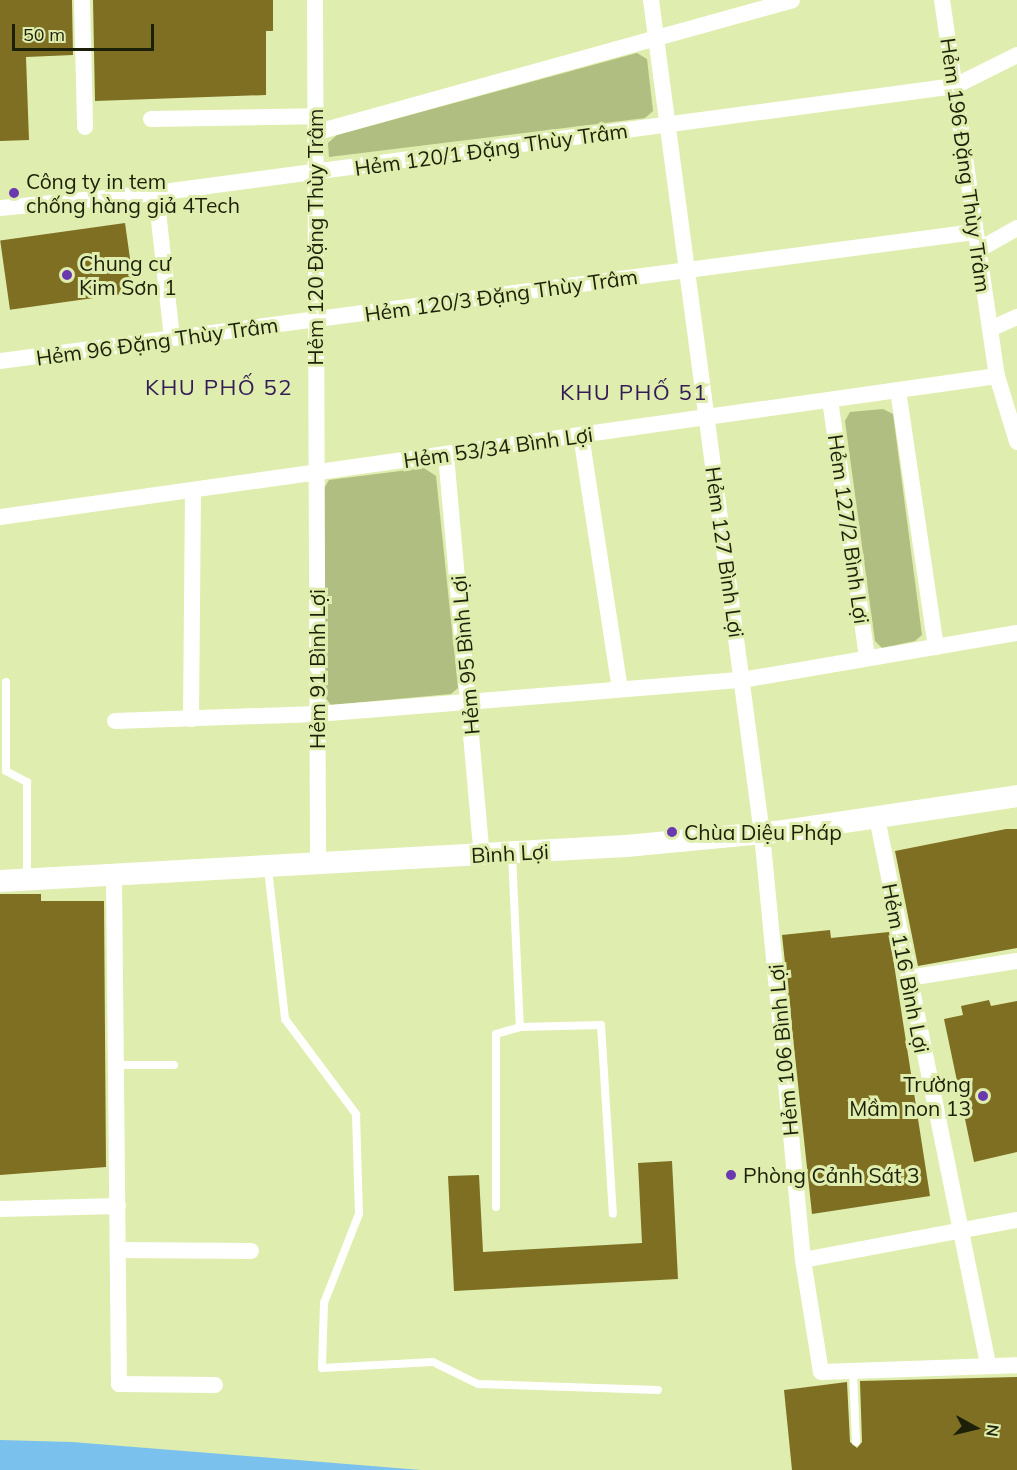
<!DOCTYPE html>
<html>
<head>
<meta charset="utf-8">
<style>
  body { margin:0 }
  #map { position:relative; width:1017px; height:1470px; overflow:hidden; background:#dfedae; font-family:Mulish,sans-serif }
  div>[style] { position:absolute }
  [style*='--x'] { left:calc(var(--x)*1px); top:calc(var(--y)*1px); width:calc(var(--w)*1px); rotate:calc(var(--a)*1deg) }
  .green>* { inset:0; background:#b1be81 }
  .water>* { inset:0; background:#7ac1ee }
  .building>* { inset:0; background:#7e6f22; transform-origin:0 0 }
  .lane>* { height:8px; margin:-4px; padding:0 4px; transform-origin:4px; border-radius:4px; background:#fff }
  .street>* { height:16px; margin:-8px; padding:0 8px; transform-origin:8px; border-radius:8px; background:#fff }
  .secondary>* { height:22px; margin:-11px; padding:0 11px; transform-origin:11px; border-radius:11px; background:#fff }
  .dots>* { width:16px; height:16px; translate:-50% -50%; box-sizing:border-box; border:3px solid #dfedae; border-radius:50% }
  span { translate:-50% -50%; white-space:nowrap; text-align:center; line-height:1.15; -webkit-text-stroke:6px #dfedae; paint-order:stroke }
  .street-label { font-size:21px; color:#1c2008 }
  .poi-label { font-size:21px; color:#1c2008 }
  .left { translate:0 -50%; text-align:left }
  .right { translate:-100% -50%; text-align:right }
  .neighbourhood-label { font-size:22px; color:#331c56; letter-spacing:1.5px }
  .north { position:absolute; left:945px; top:1398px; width:60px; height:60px; -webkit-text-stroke:4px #dfedae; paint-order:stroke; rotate:98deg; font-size:16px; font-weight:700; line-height:24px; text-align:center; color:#1c2008 }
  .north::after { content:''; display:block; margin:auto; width:21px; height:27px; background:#1c2008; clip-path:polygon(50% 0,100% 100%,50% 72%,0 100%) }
  .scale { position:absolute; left:12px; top:24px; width:142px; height:27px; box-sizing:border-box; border:3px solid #1c2008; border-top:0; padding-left:8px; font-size:18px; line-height:21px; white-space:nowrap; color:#1c2008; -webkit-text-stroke:4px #dfedae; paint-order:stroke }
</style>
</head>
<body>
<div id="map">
  <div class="green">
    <i style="clip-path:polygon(637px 53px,647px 59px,653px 111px,645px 118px,329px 157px,328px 143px,337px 135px)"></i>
    <i style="clip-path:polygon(883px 409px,893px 414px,922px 635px,915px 641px,882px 648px,875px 641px,845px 421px,850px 412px)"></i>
    <i style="clip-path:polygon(424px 468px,436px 476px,458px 688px,451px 694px,331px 705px,325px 697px,323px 490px,329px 480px)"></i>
  </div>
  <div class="water">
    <i style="clip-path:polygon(0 1440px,72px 1442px,421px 1470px,0 1470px)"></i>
  </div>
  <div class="building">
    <i style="clip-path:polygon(0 0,72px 0,73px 55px,26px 57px,29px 140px,0 141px)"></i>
    <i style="clip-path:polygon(93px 0,273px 0,273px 31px,266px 31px,266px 95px,95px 101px)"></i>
    <i style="left:125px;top:223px;width:70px;height:126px;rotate:82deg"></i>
    <i style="clip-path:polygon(1006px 829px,1017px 829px,1017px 948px,918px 966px,895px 851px)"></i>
    <i style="clip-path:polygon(0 894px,41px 894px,41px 901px,104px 901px,106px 1167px,0 1175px)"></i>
    <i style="clip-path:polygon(830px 930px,831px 938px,889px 932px,930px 1196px,812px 1214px,782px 935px)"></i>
    <i style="clip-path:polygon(989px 1000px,991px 1006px,1017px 1001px,1017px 1152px,974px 1162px,944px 1019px,963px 1015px,961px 1006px)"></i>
    <i style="clip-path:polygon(672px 1161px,678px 1279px,454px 1291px,448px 1176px,479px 1175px,483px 1252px,642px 1243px,638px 1163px)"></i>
    <i style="clip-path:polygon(1017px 1377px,1017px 1470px,792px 1470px,784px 1390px,847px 1382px,850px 1442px,857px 1448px,862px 1442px,860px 1381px)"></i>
  </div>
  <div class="lane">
    <i style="--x:6;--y:682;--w:89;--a:90"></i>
    <i style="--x:6;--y:771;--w:24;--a:28"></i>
    <i style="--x:27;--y:782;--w:98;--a:90"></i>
    <i style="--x:512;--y:854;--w:173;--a:87.4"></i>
    <i style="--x:520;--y:1027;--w:81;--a:-1.4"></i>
    <i style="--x:601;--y:1025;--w:189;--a:86.4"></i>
    <i style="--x:268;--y:869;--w:151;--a:83.5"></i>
    <i style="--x:285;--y:1019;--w:119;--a:53.2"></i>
    <i style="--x:356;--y:1114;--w:100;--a:88.3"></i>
    <i style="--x:359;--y:1214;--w:96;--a:111.5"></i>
    <i style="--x:324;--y:1303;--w:65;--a:91.8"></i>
    <i style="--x:322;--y:1368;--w:111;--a:-3.1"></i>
    <i style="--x:433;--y:1362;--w:50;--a:26.1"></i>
    <i style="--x:478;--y:1384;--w:180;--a:1.9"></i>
    <i style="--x:116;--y:1065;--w:58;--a:0"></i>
    <i style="--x:496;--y:1207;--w:173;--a:-90"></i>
    <i style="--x:496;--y:1034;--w:25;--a:-16"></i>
    <i style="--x:853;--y:1371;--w:71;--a:87.6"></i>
  </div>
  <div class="street">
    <i style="--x:82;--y:0;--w:127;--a:88.6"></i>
    <i style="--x:315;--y:0;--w:865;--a:89.8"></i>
    <i style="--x:651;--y:0;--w:841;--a:82.42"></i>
    <i style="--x:762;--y:834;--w:428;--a:84.5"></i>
    <i style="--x:803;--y:1260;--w:113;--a:80.9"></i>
    <i style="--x:821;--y:1372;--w:196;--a:-2"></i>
    <i style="--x:942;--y:0;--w:380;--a:81.7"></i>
    <i style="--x:997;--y:376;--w:69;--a:73.1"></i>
    <i style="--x:151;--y:119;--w:164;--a:-1"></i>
    <i style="--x:314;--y:133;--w:496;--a:-15.5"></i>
    <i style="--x:156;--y:193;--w:146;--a:83.7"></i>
    <i style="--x:0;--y:208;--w:157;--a:-5.5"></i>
    <i style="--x:156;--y:193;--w:806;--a:-7.63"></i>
    <i style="--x:955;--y:86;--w:69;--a:-26.6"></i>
    <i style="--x:978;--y:250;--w:45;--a:-29.4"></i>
    <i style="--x:990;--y:329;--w:30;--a:-24"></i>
    <i style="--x:0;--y:361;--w:983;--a:-7.54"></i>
    <i style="--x:898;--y:390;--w:260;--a:81.6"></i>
    <i style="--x:830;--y:400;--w:261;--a:81.8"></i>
    <i style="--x:581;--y:435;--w:257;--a:81.3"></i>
    <i style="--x:446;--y:455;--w:402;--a:84.9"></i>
    <i style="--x:0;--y:517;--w:1007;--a:-8.05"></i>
    <i style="--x:191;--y:719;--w:227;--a:-89.5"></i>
    <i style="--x:115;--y:721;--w:202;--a:-2"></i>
    <i style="--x:317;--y:714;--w:426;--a:-4.6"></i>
    <i style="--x:742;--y:680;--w:279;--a:-9.7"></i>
    <i style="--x:877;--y:818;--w:557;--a:78.51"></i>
    <i style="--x:114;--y:876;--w:508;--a:89.44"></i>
    <i style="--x:119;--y:1384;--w:96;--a:0.6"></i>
    <i style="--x:908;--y:978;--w:110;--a:-8.9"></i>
    <i style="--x:0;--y:1209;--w:118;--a:-1.5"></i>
    <i style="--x:119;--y:1250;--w:132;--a:0.4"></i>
    <i style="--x:803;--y:1260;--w:218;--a:-10.6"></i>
  </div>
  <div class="secondary">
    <i style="--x:0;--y:881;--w:627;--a:-3.2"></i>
    <i style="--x:626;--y:846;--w:159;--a:-5.4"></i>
    <i style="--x:784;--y:831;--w:236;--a:-8.5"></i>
  </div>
  <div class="dots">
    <i style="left:14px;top:193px;background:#6a38af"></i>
    <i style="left:67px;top:275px;background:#6a38af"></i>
    <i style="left:672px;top:832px;background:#6a38af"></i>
    <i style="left:983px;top:1096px;background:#6a38af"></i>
    <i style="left:731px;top:1175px;background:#6a38af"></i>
  </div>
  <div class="street-label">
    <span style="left:491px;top:149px;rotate:-8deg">Hẻm 120/1 Đặng Thùy Trâm</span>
    <span style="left:966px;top:165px;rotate:82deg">Hẻm 196 Đặng Thùy Trâm</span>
    <span style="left:315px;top:237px;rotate:-90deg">Hẻm 120 Đặng Thùy Trâm</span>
    <span style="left:501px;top:295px;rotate:-8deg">Hẻm 120/3 Đặng Thùy Trâm</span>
    <span style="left:157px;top:341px;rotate:-8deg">Hẻm 96 Đặng Thùy Trâm</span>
    <span style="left:498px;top:447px;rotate:-8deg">Hẻm 53/34 Bình Lợi</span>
    <span style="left:849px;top:529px;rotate:82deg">Hẻm 127/2 Bình Lợi</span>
    <span style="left:725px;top:552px;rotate:82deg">Hẻm 127 Bình Lợi</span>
    <span style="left:465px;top:655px;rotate:-95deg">Hẻm 95 Bình Lợi</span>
    <span style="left:317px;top:669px;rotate:-90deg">Hẻm 91 Bình Lợi</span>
    <span style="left:510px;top:853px;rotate:-3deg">Bình Lợi</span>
    <span style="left:906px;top:968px;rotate:79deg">Hẻm 116 Bình Lợi</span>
    <span style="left:783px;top:1050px;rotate:-95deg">Hẻm 106 Bình Lợi</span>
  </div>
  <div class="poi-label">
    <span class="left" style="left:26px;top:193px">Công ty in tem<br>chống hàng giả 4Tech</span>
    <span class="left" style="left:79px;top:275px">Chung cư<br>Kim Sơn 1</span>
    <span class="left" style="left:684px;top:832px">Chùa Diệu Pháp</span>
    <span class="right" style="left:971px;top:1096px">Trường<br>Mầm non 13</span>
    <span class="left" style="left:743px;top:1175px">Phòng Cảnh Sát 3</span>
  </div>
  <div class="neighbourhood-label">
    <span style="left:219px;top:388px">KHU PHỐ 52</span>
    <span style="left:634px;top:393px">KHU PHỐ 51</span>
  </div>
  <div class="north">N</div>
  <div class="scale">50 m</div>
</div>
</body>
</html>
